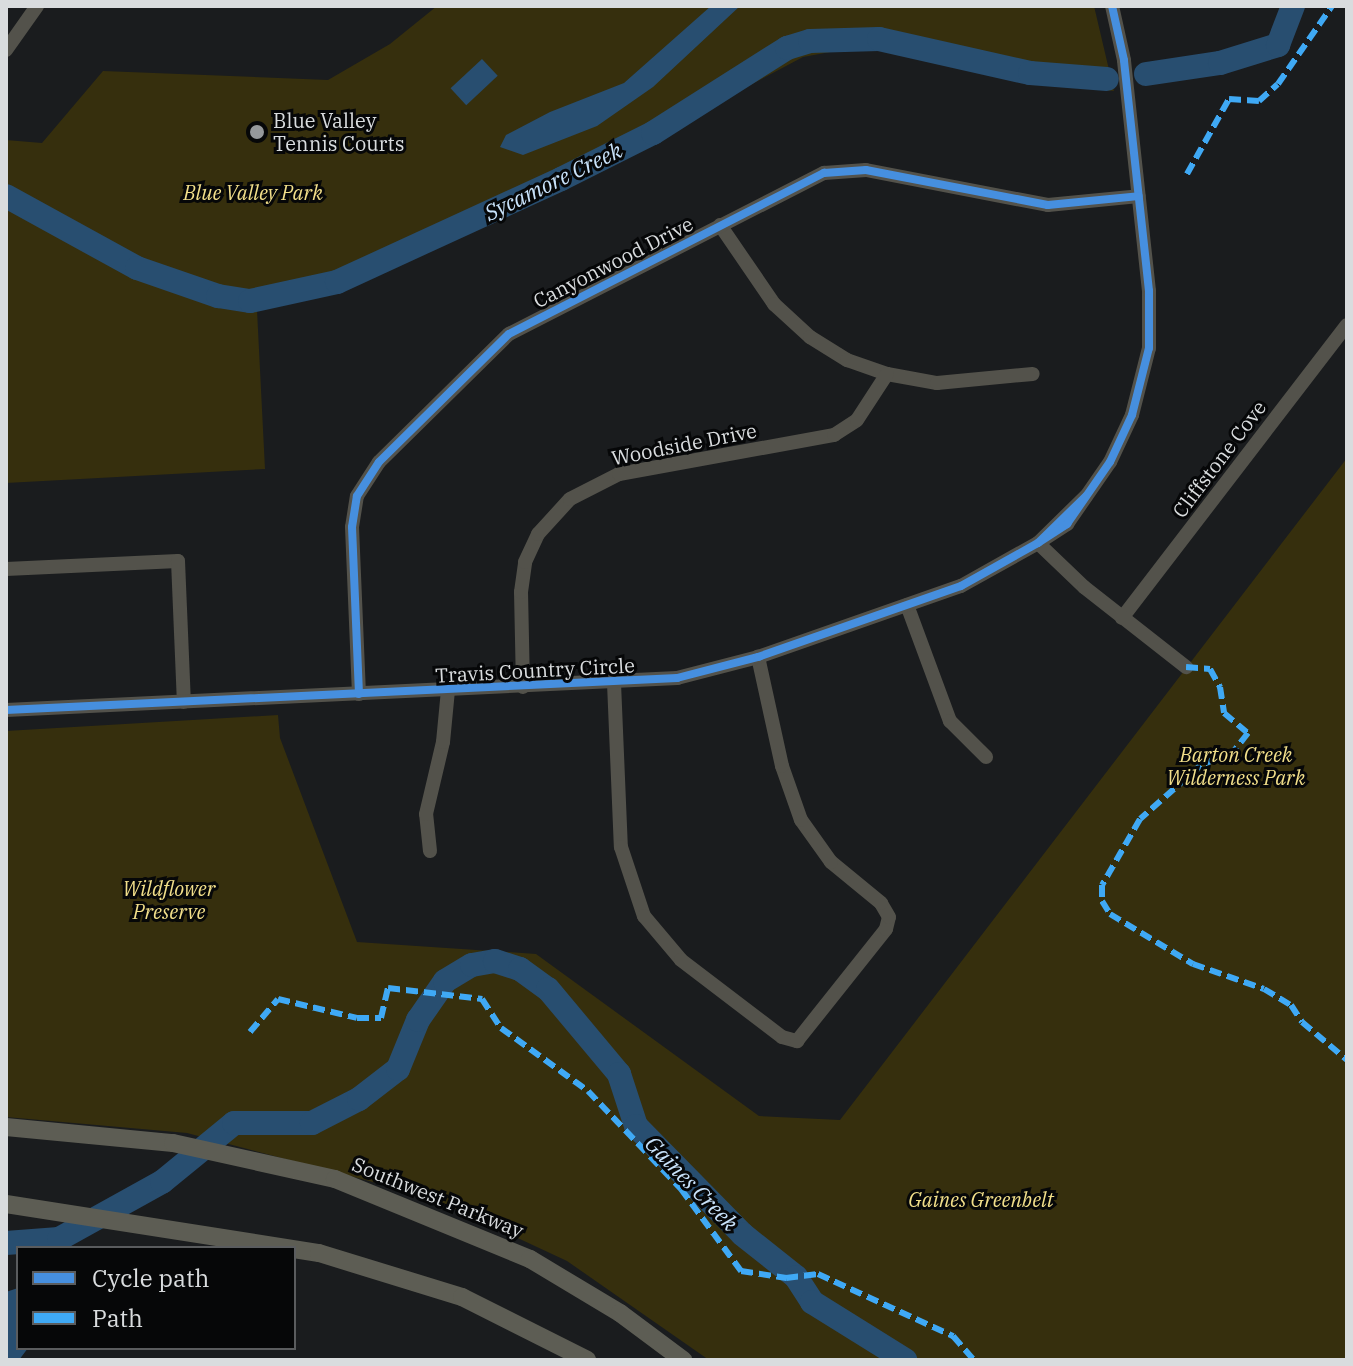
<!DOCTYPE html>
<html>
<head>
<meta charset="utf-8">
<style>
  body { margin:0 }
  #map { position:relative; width:1353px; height:1366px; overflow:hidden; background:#1a1c1e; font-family:"IBM Plex Serif",serif }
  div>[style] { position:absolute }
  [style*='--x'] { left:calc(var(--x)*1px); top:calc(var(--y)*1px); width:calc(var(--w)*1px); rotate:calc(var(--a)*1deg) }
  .green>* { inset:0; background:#362f0d }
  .water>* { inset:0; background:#284e70; transform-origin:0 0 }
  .river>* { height:24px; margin:-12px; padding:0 12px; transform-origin:12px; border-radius:12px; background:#284e70 }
  .minor>* { height:14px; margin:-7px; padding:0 7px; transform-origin:7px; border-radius:7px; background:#53524b }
  .major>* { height:18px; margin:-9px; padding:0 9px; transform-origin:9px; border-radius:9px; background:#5d5d54 }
  .quiet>* { height:6px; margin-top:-3px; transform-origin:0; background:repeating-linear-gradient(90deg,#3fa9f5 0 12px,transparent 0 18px) }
  .cycleway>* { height:8px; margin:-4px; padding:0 4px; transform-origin:4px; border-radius:4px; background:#468fdf }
  .dots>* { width:22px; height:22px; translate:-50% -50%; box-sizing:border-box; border:4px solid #060708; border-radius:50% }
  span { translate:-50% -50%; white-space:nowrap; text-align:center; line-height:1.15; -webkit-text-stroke:6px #060708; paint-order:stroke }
  .poi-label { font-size:20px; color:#d9dcde }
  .left { translate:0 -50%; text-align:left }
  .park-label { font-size:20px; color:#f2df8a; font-style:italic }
  .street-label { font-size:20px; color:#d9dcde }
  .water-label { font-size:22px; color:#c9e3fb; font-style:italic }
  .frame { position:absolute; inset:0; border:8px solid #d9dcde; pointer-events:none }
  .legend { position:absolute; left:16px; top:1246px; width:280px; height:104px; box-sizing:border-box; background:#060708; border:2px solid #5a5c5e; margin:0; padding:10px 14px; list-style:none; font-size:24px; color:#d9dcde }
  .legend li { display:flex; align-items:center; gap:16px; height:40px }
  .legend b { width:40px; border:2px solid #5a5c5e }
</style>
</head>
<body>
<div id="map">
  <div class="green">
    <i style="clip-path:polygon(437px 6px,1094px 6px,1114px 91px,1040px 85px,885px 51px,852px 48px,803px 57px,529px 202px,361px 280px,257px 310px,265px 469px,6px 483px,6px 140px,42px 143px,103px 71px,328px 80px,390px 44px)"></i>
    <i style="clip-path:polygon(1347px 458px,1347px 1360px,709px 1360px,567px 1261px,430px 1197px,187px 1133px,6px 1117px,6px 731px,278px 715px,280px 738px,357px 942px,536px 954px,759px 1116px,840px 1120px)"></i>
  </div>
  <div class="water">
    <i style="clip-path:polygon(711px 6px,740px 6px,653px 87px,597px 126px,523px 155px,500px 147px,506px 135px,550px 112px,624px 83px)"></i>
    <i style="left:482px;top:59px;width:23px;height:43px;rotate:47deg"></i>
    <i style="clip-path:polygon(18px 1288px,18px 1348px,28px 1348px,19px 1360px,6px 1360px,6px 1292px)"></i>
  </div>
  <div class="river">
    <i style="--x:1146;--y:74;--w:75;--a:-8.5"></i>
    <i style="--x:1220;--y:63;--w:61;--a:-17.2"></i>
    <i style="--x:1278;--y:45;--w:42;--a:-69"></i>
    <i style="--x:6;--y:196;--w:149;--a:28.8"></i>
    <i style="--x:137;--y:268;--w:86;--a:19.1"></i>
    <i style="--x:218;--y:296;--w:32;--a:9"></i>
    <i style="--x:250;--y:301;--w:89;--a:-12.3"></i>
    <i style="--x:337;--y:282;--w:247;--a:-24.7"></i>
    <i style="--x:561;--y:179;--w:103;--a:-26.6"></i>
    <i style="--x:653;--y:133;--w:159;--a:-32.4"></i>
    <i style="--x:787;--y:48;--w:24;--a:-17"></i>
    <i style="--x:810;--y:41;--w:69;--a:-1.7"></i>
    <i style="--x:879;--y:39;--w:155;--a:12.7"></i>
    <i style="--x:1030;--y:73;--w:77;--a:4.5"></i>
    <i style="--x:6;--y:1243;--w:53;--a:-4.3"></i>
    <i style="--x:59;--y:1239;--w:118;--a:-29"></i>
    <i style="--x:162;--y:1182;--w:93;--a:-39.3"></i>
    <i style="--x:234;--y:1123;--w:78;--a:0"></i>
    <i style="--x:312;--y:1123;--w:53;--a:-27.1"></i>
    <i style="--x:359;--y:1099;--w:49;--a:-37.6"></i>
    <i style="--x:398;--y:1069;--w:53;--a:-67.8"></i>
    <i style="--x:418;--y:1020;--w:47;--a:-55.3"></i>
    <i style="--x:445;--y:981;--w:31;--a:-31"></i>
    <i style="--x:472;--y:965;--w:23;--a:-10"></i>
    <i style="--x:495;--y:961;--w:26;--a:18"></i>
    <i style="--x:520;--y:969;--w:34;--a:36"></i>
    <i style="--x:548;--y:989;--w:111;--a:50.1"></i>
    <i style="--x:619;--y:1074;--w:55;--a:71.9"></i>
    <i style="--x:636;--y:1126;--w:151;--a:45.5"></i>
    <i style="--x:742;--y:1234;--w:69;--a:38.5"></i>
    <i style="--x:796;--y:1277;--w:30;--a:57"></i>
    <i style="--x:812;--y:1302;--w:110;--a:31.9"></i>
  </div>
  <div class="minor">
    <i style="--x:6;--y:50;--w:54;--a:-54.8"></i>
    <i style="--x:720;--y:225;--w:96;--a:55.6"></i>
    <i style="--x:774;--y:304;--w:49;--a:42.5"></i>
    <i style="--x:810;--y:337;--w:44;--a:31.9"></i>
    <i style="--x:847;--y:360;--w:42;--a:19.3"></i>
    <i style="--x:887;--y:374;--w:51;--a:10.2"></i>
    <i style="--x:937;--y:383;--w:96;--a:-5.4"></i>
    <i style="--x:1086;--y:496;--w:67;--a:135.6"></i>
    <i style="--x:1038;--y:543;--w:35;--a:-33"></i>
    <i style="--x:1067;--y:524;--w:75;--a:-55.3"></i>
    <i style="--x:1110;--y:462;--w:52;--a:-64.9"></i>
    <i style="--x:1132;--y:415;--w:69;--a:-75.8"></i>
    <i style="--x:1149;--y:348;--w:57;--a:-90"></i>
    <i style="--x:1149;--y:291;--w:232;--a:-96.2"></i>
    <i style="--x:1124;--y:60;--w:55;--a:-102.5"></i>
    <i style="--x:6;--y:569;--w:172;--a:-2.7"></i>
    <i style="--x:178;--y:561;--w:141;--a:87.6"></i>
    <i style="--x:907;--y:605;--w:124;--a:69.7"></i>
    <i style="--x:950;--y:721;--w:51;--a:45"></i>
    <i style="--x:1122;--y:618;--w:369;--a:-52.5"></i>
    <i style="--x:614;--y:683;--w:164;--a:87.6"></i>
    <i style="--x:621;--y:847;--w:73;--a:71.6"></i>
    <i style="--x:644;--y:916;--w:57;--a:49.9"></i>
    <i style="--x:681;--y:960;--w:127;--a:37.3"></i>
    <i style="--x:782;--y:1037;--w:16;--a:15"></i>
    <i style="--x:797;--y:1041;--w:143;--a:-51.5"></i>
    <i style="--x:886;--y:929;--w:12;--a:-76"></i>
    <i style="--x:889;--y:917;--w:16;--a:-120"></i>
    <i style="--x:881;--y:903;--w:65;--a:-140.6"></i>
    <i style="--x:831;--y:862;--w:52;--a:-125.5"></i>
    <i style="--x:801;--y:820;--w:57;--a:-109.4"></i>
    <i style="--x:782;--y:766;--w:112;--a:-102.4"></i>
    <i style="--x:523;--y:687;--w:95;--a:-91.2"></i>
    <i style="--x:521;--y:592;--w:30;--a:-82"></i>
    <i style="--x:525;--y:562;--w:31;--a:-65"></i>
    <i style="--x:538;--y:534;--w:47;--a:-47.6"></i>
    <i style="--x:570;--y:499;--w:55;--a:-27"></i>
    <i style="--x:619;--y:474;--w:219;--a:-10.3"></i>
    <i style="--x:834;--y:435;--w:27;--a:-33"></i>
    <i style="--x:857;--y:420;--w:55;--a:-56.9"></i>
    <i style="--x:359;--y:694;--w:167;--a:-92.4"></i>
    <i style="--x:352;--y:527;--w:31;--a:-81"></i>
    <i style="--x:357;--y:496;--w:40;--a:-57.1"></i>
    <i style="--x:379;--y:462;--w:182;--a:-44.6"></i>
    <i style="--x:509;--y:334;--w:354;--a:-27.1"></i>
    <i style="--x:824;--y:173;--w:42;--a:-4.1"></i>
    <i style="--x:866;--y:170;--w:185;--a:10.9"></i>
    <i style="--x:1048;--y:205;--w:91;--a:-5.6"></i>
    <i style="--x:6;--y:710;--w:672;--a:-2.73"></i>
    <i style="--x:677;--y:678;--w:84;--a:-14.5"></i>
    <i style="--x:758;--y:657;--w:215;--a:-19.3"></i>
    <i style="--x:961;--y:586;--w:88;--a:-29.2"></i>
    <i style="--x:1038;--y:543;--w:64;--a:43.7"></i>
    <i style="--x:1084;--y:587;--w:130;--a:38.1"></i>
    <i style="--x:430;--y:851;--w:37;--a:-96"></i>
    <i style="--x:426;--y:814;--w:74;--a:-76.7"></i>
    <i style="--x:443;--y:742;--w:52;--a:-84.5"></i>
  </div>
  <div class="major">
    <i style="--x:6;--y:1127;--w:168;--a:5.5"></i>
    <i style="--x:173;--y:1143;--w:166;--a:12.5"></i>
    <i style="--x:335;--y:1179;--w:211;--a:22.3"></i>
    <i style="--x:530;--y:1259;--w:105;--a:31"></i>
    <i style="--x:620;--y:1313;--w:79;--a:36.7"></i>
    <i style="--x:6;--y:1204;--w:317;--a:8.9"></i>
    <i style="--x:319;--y:1253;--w:150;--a:17.1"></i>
    <i style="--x:462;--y:1297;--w:140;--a:26.7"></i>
  </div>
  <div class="quiet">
    <i style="--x:1187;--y:174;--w:86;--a:-60.8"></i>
    <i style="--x:1229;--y:99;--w:30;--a:4"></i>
    <i style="--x:1259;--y:101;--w:25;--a:-42"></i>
    <i style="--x:1278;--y:84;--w:95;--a:-55.3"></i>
    <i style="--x:1186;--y:667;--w:24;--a:5"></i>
    <i style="--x:1210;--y:669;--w:21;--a:61"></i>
    <i style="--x:1220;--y:687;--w:26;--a:81"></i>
    <i style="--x:1224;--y:713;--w:31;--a:40"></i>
    <i style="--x:1248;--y:733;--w:24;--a:128"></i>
    <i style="--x:1233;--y:752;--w:35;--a:158"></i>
    <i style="--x:1201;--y:765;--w:81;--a:138.5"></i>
    <i style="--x:1140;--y:819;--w:76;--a:119.9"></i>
    <i style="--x:1102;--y:885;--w:16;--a:90"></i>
    <i style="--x:1102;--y:901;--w:15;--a:58"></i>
    <i style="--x:1110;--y:914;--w:97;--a:31.1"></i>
    <i style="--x:1193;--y:964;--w:75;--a:19.4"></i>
    <i style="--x:1264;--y:989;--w:31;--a:31"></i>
    <i style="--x:1291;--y:1005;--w:20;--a:57"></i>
    <i style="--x:1302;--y:1022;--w:59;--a:40.2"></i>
    <i style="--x:250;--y:1032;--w:43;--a:-49.7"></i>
    <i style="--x:278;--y:999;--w:81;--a:13.5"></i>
    <i style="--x:357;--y:1018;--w:24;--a:0"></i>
    <i style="--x:381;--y:1018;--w:31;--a:-77"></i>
    <i style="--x:388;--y:988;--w:95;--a:6.7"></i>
    <i style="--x:482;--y:999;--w:35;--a:57"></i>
    <i style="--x:501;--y:1028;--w:107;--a:35.9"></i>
    <i style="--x:588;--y:1091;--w:135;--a:46.5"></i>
    <i style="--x:681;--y:1189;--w:102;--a:53.8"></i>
    <i style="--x:741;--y:1271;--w:46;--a:8.8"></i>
    <i style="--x:786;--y:1278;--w:32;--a:-7"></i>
    <i style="--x:818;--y:1274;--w:149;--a:24.7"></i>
    <i style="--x:953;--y:1336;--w:32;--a:49"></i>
  </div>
  <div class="cycleway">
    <i style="--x:1086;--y:496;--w:67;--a:135.6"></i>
    <i style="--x:1038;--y:543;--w:35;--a:-33"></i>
    <i style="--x:1067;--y:524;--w:75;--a:-55.3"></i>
    <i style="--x:1110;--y:462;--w:52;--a:-64.9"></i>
    <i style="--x:1132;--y:415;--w:69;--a:-75.8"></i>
    <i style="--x:1149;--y:348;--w:57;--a:-90"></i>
    <i style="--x:1149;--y:291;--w:232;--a:-96.2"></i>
    <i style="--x:1124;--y:60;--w:55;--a:-102.5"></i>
    <i style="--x:359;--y:694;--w:167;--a:-92.4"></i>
    <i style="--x:352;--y:527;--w:31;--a:-81"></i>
    <i style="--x:357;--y:496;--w:40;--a:-57.1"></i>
    <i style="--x:379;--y:462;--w:182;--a:-44.6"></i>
    <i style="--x:509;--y:334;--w:354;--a:-27.1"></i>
    <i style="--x:824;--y:173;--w:42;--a:-4.1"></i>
    <i style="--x:866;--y:170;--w:185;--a:10.9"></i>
    <i style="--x:1048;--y:205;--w:91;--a:-5.6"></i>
    <i style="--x:6;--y:710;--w:672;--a:-2.73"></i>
    <i style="--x:677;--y:678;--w:84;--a:-14.5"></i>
    <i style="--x:758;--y:657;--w:215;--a:-19.3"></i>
    <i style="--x:961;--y:586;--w:88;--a:-29.2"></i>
  </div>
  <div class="dots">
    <i style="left:257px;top:132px;background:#96999b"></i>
  </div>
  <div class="poi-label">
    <span class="left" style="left:273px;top:132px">Blue Valley<br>Tennis Courts</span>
  </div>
  <div class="park-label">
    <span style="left:253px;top:192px">Blue Valley Park</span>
    <span style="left:1236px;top:766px">Barton Creek<br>Wilderness Park</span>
    <span style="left:169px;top:900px">Wildflower<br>Preserve</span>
    <span style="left:981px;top:1199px">Gaines Greenbelt</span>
  </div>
  <div class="street-label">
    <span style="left:613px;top:262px;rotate:-27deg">Canyonwood Drive</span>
    <span style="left:684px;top:444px;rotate:-11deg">Woodside Drive</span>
    <span style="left:1219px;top:459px;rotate:-53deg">Cliffstone Cove</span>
    <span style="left:535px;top:670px;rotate:-3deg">Travis Country Circle</span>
    <span style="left:438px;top:1197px;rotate:22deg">Southwest Parkway</span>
  </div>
  <div class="water-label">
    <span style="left:553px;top:181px;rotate:-26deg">Sycamore Creek</span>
    <span style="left:692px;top:1183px;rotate:46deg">Gaines Creek</span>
  </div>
  <div class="frame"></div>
  <ul class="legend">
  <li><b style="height:10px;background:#468fdf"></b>Cycle path</li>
  <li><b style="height:10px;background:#3fa9f5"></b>Path</li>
  </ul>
</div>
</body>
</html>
